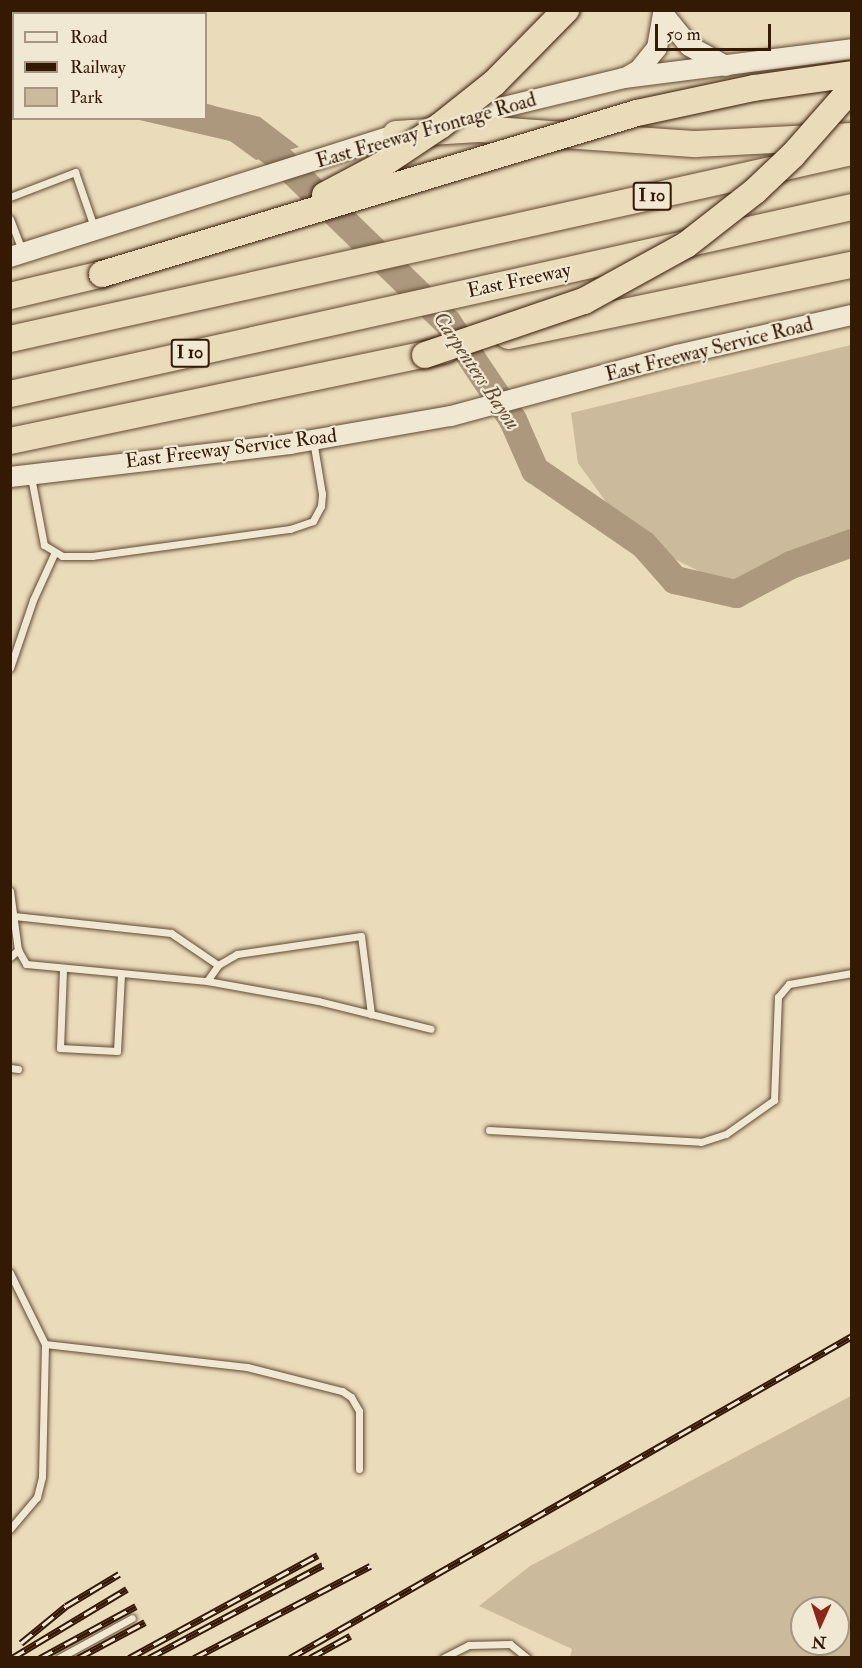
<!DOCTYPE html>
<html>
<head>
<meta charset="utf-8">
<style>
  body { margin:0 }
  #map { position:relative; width:862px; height:1668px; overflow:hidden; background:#eadbbb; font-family:"IM FELL Double Pica",serif }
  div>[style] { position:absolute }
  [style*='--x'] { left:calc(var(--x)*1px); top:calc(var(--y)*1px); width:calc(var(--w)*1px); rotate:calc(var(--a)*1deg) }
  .green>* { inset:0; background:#cbba9c }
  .water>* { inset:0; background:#ac997d }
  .river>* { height:28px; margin:-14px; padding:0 14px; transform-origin:14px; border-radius:14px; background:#ac997d }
  .roads { filter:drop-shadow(0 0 2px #624a32) drop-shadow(0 0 2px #624a32) }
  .service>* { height:7px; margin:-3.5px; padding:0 3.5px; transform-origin:3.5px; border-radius:3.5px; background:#f1e8d3 }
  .secondary>* { height:20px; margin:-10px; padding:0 10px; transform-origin:10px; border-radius:10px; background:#f1e8d3 }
  .motorway>* { height:26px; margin:-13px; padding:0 13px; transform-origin:13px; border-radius:13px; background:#eadbbb }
  .rail>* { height:7px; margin-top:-3.5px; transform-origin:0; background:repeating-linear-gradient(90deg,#f1e8d3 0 14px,#341905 0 28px); box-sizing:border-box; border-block:2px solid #341905 }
  .bridges { filter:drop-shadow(0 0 2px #341905) drop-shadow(0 0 2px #341905) }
  .motorway-bridge>* { height:26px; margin:-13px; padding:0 13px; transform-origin:13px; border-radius:13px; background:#eadbbb }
  span { translate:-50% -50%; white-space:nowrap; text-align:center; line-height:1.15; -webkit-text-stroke:4.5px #f1e8d3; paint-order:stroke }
  .shield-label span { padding:2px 4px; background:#f1e8d3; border:2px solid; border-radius:4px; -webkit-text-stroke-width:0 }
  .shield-label { font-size:18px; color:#341905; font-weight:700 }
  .street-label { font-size:20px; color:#341905 }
  .water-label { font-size:21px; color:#644c35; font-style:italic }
  .frame { position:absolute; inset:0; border:12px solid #341905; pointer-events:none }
  .legend { position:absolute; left:12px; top:12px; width:195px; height:108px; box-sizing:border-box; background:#f1e8d3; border:2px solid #a59581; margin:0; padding:8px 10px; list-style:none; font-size:18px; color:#341905 }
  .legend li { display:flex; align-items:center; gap:12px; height:30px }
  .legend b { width:30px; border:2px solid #a59581 }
  .north { position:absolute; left:790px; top:1596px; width:60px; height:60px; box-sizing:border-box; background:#f1e8d3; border:2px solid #a59581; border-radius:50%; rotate:183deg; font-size:16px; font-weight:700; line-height:24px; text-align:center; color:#341905 }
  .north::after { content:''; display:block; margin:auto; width:21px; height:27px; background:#8f2418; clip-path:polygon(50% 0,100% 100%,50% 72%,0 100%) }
  .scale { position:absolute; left:655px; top:24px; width:116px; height:27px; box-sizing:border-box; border:3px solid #341905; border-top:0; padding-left:8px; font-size:18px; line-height:21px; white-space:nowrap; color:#341905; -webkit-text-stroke:4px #f1e8d3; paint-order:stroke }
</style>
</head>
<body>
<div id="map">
  <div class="green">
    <i style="clip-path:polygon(851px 345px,851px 542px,802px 552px,731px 587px,632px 538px,578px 463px,571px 413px)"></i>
    <i style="clip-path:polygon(evenodd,851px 1396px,851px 1657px,570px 1657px,572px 1649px,479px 1606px,530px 1566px,851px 1396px,802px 1608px,838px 1608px,838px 1644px,802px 1644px,802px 1608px)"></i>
  </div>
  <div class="water">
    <i style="clip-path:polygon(206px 104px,260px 117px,299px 147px,256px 160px,230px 141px,135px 119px,206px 118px)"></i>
  </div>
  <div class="river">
    <i style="--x:206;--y:118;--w:40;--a:18.9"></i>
    <i style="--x:244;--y:131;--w:40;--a:37"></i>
    <i style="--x:276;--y:155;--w:240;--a:44.3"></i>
    <i style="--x:448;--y:323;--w:117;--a:56.2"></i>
    <i style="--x:513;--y:420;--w:55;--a:66.3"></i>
    <i style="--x:535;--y:470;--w:132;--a:34.5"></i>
    <i style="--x:644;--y:545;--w:47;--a:48.5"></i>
    <i style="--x:675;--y:580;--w:63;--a:12.9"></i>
    <i style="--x:736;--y:594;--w:62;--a:-27.8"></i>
    <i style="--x:791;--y:565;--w:65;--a:-19.8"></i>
  </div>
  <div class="roads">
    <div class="service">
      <i style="--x:10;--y:197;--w:70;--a:-21"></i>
      <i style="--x:75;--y:172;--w:58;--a:70.9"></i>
      <i style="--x:10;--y:219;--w:33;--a:69"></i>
      <i style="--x:31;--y:477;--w:69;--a:79.2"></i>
      <i style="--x:44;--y:545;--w:21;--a:31"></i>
      <i style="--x:62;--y:556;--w:30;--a:0"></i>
      <i style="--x:92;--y:556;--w:200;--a:-7.8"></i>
      <i style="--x:290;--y:529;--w:24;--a:-19"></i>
      <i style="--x:313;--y:521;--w:17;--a:-62"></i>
      <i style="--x:321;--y:506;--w:12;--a:-85"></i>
      <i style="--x:322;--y:494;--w:55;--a:-99.5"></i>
      <i style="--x:10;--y:668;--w:72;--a:-71.3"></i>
      <i style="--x:33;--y:600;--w:51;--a:-65.5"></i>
      <i style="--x:10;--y:891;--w:60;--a:82.3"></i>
      <i style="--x:18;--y:950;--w:16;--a:60"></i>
      <i style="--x:26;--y:964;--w:182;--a:5.4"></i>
      <i style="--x:207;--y:981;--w:113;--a:10.2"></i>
      <i style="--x:318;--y:1001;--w:116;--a:13.9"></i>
      <i style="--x:14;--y:916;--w:158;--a:6.2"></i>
      <i style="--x:171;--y:933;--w:57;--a:34.2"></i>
      <i style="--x:10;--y:957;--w:11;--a:-41"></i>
      <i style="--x:63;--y:970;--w:78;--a:92.2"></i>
      <i style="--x:60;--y:1048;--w:57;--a:3"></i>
      <i style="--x:117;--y:1051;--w:76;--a:-87"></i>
      <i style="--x:207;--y:981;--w:19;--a:-55"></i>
      <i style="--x:218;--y:965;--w:22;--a:-30"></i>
      <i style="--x:237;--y:954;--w:125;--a:-8.3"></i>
      <i style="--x:361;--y:936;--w:79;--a:82.7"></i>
      <i style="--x:10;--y:1068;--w:8;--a:7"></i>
      <i style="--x:489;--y:1130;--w:212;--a:3.2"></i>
      <i style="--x:701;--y:1142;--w:26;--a:-18"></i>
      <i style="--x:726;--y:1134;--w:59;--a:-35.3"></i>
      <i style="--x:774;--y:1100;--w:103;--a:-87.8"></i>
      <i style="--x:778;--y:997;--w:17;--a:-50"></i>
      <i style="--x:789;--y:984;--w:64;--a:-9.9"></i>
      <i style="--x:10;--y:1273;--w:79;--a:63.8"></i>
      <i style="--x:45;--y:1344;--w:133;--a:91.3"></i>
      <i style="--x:42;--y:1477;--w:21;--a:104"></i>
      <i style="--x:37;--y:1497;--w:42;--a:130.2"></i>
      <i style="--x:45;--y:1344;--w:203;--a:6.5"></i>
      <i style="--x:247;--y:1367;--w:98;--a:14.2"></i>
      <i style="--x:342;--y:1391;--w:11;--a:34"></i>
      <i style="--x:351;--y:1397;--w:16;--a:60"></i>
      <i style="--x:359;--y:1411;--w:58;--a:90"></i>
      <i style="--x:59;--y:1658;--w:83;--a:-28.7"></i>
      <i style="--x:443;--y:1658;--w:29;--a:-27"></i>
      <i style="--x:469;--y:1645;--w:41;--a:-1.4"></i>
      <i style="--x:510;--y:1644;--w:22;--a:39"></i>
    </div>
    <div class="secondary">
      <i style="--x:665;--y:16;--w:38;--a:51"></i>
      <i style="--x:689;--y:46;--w:42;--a:28.4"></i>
      <i style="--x:627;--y:77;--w:14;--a:-30"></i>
      <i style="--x:639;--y:70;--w:28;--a:-51"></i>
      <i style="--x:657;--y:48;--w:39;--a:-80"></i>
      <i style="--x:450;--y:120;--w:179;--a:-13.6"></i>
      <i style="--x:624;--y:78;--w:230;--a:-7.2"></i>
      <i style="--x:10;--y:257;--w:420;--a:-17.6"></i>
      <i style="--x:10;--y:477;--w:282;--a:-6.7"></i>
      <i style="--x:290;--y:444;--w:163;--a:-9.9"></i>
      <i style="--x:451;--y:416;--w:234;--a:-15.1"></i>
      <i style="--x:677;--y:355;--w:180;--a:-12.9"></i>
    </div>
    <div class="motorway">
      <i style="--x:396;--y:134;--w:83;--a:-3.4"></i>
      <i style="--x:479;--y:129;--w:218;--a:4"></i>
      <i style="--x:696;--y:144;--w:156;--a:-2.9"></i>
      <i style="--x:10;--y:296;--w:95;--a:-13.4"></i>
      <i style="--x:508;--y:336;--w:351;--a:-11.7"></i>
      <i style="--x:10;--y:339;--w:863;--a:-12.52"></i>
      <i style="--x:10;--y:394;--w:863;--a:-12.52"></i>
      <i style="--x:10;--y:441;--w:445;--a:-11.8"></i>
    </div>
  </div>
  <div class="rail">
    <i style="--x:21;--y:1643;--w:58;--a:-39.4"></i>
    <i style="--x:66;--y:1606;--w:62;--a:-31.1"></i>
    <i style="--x:12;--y:1658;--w:134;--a:-31"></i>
    <i style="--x:40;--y:1658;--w:109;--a:-28.4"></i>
    <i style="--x:78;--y:1658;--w:76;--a:-28.2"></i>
    <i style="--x:129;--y:1658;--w:215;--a:-28.6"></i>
    <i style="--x:149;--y:1658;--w:197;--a:-28.1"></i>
    <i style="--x:194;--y:1658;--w:199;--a:-27.6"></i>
    <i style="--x:290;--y:1658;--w:648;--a:-29.81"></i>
    <i style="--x:310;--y:1658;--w:46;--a:-28.8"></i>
  </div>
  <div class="bridges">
    <div class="motorway-bridge">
      <i style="--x:325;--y:195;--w:62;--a:-27.8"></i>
      <i style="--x:380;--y:166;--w:72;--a:-33.7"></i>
      <i style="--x:440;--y:126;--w:69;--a:-38.5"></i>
      <i style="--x:494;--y:83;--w:103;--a:-45.4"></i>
      <i style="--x:102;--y:274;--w:559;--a:-16.75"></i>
      <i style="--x:637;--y:113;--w:120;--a:-12.1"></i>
      <i style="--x:754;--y:88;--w:99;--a:-8.1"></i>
      <i style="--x:425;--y:355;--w:168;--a:-18.8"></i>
      <i style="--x:584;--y:301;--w:116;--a:-28.8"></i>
      <i style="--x:686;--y:245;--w:88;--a:-38"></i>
      <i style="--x:755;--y:191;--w:52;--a:-43.5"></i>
      <i style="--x:793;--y:155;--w:89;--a:-48.6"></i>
    </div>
  </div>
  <div class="shield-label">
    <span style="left:652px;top:196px">I 10</span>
    <span style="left:190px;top:353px">I 10</span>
  </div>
  <div class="street-label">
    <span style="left:426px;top:130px;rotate:-16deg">East Freeway Frontage Road</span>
    <span style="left:519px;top:280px;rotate:-12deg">East Freeway</span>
    <span style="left:709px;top:349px;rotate:-14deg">East Freeway Service Road</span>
    <span style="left:231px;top:448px;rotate:-7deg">East Freeway Service Road</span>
  </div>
  <div class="water-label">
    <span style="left:476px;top:371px;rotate:56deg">Carpenters Bayou</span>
  </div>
  <div class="frame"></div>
  <ul class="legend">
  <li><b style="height:8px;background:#f1e8d3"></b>Road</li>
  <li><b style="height:8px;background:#341905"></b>Railway</li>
  <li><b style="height:16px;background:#cbba9c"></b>Park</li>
  </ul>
  <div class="north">N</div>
  <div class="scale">50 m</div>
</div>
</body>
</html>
